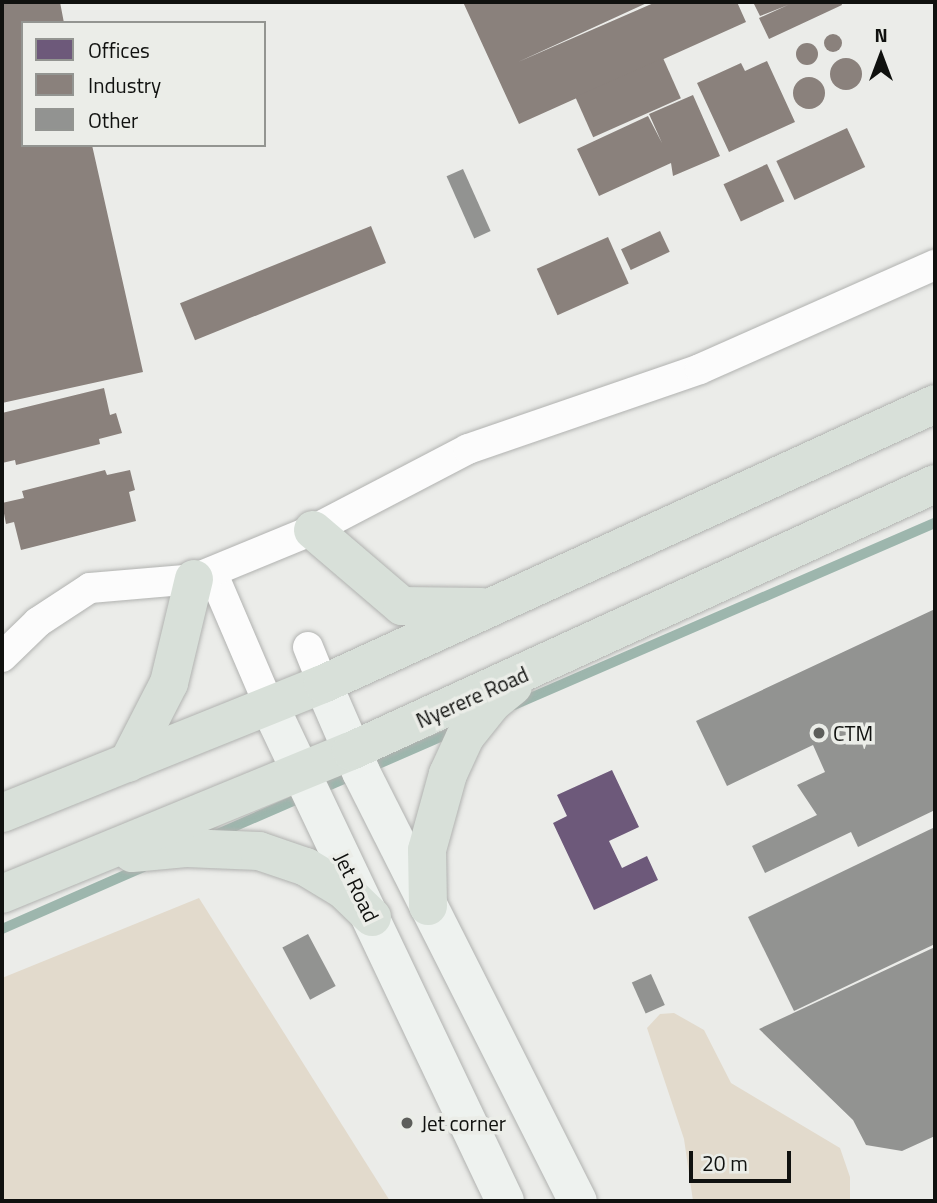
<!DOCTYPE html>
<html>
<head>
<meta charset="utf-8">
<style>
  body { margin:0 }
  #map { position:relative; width:937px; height:1203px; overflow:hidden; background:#ebece9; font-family:"Titillium Web",sans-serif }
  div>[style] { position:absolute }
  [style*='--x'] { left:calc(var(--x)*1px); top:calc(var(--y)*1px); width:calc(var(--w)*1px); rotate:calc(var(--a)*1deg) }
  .green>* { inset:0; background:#e2dacc }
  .offices>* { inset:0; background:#6d597a }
  .industry>* { inset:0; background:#8a817c; transform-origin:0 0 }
  .round { border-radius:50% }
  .stream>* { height:10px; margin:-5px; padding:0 5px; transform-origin:5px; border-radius:5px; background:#9db6ad }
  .building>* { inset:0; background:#929391; transform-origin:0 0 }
  .roads { filter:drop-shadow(0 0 2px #b1b2b0) drop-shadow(0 0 2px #b1b2b0) }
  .minor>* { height:30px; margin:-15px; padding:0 15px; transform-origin:15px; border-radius:15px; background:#fcfcfc }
  .secondary>* { height:38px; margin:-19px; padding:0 19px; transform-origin:19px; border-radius:19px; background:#eef2ef }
  .trunk>* { height:38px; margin:-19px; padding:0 19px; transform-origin:19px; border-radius:19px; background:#d8e0d9 }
  .dots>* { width:19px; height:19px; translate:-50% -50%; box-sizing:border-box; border:4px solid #ebede8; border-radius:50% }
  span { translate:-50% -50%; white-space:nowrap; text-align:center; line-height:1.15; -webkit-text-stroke:7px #ebede8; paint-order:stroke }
  .street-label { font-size:21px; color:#10110f }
  .poi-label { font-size:21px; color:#10110f }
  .left { translate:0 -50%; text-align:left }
  .frame { position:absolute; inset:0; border:4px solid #10110f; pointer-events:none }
  .legend { position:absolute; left:21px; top:21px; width:245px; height:126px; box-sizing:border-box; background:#ebede8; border:2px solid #939591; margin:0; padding:9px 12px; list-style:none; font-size:21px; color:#10110f }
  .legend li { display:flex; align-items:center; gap:14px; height:35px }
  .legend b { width:35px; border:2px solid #939591 }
  .north { position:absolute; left:846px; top:21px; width:70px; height:70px; -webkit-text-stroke:5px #ebede8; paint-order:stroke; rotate:0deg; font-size:19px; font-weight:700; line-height:28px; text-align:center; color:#10110f }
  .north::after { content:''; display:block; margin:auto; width:24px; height:32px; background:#10110f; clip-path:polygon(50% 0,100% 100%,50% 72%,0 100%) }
  .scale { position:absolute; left:689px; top:1151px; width:102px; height:32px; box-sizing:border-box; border:4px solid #10110f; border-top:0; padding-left:9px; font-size:21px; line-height:24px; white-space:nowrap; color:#10110f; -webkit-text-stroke:5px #ebede8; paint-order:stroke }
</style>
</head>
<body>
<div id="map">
  <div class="green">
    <i style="clip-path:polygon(199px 898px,390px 1201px,2px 1201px,2px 978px)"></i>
    <i style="clip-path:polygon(674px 1013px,704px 1030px,731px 1083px,840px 1148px,850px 1177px,850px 1201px,693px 1201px,684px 1139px,647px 1028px,660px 1014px)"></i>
  </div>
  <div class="offices">
    <i style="clip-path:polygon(612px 770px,639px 827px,609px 841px,622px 868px,647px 856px,658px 880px,594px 910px,553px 823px,567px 816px,557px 795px)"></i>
  </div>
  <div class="industry">
    <i style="clip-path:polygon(2px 2px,60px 2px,64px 23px,23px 23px,23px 145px,92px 145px,143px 372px,2px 403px)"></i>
    <i style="clip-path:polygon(463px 2px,649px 2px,518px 62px,656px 2px,737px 2px,746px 22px,519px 124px)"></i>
    <i style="clip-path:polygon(753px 2px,841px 2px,842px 5px,769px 39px,759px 18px,788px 5px,760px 16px)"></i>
    <i class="round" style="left:824px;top:34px;width:18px;height:18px"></i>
    <i class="round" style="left:796px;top:43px;width:22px;height:22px"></i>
    <i style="left:663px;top:58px;width:44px;height:96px;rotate:66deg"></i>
    <i class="round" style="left:830px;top:58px;width:32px;height:32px"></i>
    <i style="clip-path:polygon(767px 61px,795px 122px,729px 152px,697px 83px,741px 63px,745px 71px)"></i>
    <i class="round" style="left:793px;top:77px;width:32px;height:32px"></i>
    <i style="clip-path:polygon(693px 95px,720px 156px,673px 176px,671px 163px,599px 196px,577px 149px,648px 116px,662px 143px,649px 114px)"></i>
    <i style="left:847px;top:128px;width:43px;height:78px;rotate:65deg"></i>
    <i style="left:767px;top:164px;width:41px;height:48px;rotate:65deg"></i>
    <i style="left:371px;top:226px;width:40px;height:206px;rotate:68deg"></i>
    <i style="left:660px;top:231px;width:23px;height:43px;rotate:65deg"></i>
    <i style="left:608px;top:237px;width:51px;height:78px;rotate:66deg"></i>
    <i style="clip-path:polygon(104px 388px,110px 415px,116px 413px,122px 433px,99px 439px,100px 444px,16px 465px,15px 460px,2px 463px,2px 413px)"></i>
    <i style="clip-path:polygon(105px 470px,107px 475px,130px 470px,135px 490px,129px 492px,136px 521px,21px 550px,14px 522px,6px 524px,2px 503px,24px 498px,22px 491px)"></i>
  </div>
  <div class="stream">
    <i style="--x:514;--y:705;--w:459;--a:-23.4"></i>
    <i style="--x:215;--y:835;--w:264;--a:-23.5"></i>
    <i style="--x:2;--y:929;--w:154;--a:-23.7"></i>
  </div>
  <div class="building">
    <i style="left:463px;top:169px;width:68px;height:18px;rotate:66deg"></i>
    <i style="clip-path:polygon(935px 609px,935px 810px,858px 847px,851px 832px,765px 873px,752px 846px,817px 815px,797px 785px,825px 772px,813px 745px,727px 786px,696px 721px)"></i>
    <i style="clip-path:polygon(935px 827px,935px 944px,794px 1011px,748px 917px)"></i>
    <i style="left:308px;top:934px;width:59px;height:29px;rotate:62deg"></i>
    <i style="clip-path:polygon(935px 947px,935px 1136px,902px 1151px,866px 1145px,853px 1120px,759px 1029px)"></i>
    <i style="left:651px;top:974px;width:34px;height:21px;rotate:66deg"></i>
  </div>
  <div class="roads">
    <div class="minor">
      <i style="--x:212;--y:572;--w:147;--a:66.8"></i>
      <i style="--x:308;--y:647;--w:40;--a:68"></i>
      <i style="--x:2;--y:657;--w:50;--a:-44.2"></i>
      <i style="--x:38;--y:622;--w:62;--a:-33.2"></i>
      <i style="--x:90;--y:588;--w:104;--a:-4.9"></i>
      <i style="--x:194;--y:579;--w:129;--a:-22.4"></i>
      <i style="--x:313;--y:530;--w:175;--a:-27.6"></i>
      <i style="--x:468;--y:449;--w:245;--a:-19"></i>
      <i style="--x:700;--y:369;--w:257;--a:-23.9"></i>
    </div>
    <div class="secondary">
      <i style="--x:323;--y:684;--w:96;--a:66.6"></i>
      <i style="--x:361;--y:772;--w:481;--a:63.2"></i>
      <i style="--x:270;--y:707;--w:547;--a:64.56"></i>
    </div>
    <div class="trunk">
      <i style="--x:313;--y:530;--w:117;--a:40.5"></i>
      <i style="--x:402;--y:606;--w:80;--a:0.7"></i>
      <i style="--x:128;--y:763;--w:90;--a:-62.9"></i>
      <i style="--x:169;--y:683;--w:107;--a:-76.5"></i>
      <i style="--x:2;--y:813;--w:346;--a:-21.9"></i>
      <i style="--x:323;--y:684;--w:673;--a:-24.58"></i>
      <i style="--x:132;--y:853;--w:54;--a:-5.3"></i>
      <i style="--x:186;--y:848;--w:73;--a:2.4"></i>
      <i style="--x:259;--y:851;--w:50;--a:18.8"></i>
      <i style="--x:306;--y:867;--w:44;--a:31.2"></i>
      <i style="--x:344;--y:890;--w:39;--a:44"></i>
      <i style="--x:2;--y:894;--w:377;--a:-22.3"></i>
      <i style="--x:351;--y:751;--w:642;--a:-24.57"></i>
      <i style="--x:428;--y:906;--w:56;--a:-91"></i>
      <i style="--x:427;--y:850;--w:79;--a:-74.6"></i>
      <i style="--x:448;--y:774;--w:41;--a:-65.3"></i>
      <i style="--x:465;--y:737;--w:43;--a:-51.5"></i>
      <i style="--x:492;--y:703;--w:27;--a:-39"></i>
    </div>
  </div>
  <div class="dots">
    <i style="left:819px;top:733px;background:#5d5e5b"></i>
    <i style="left:407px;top:1123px;background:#5d5e5b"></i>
  </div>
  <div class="street-label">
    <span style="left:472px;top:697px;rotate:-24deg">Nyerere Road</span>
    <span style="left:357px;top:887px;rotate:64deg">Jet Road</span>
  </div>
  <div class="poi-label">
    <span class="left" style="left:833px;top:733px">CTM</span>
    <span class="left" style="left:421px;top:1123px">Jet corner</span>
  </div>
  <div class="frame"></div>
  <ul class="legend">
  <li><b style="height:19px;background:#6d597a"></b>Offices</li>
  <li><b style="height:19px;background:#8a817c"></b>Industry</li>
  <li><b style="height:19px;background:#929391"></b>Other</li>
  </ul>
  <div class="north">N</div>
  <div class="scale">20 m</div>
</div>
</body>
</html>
